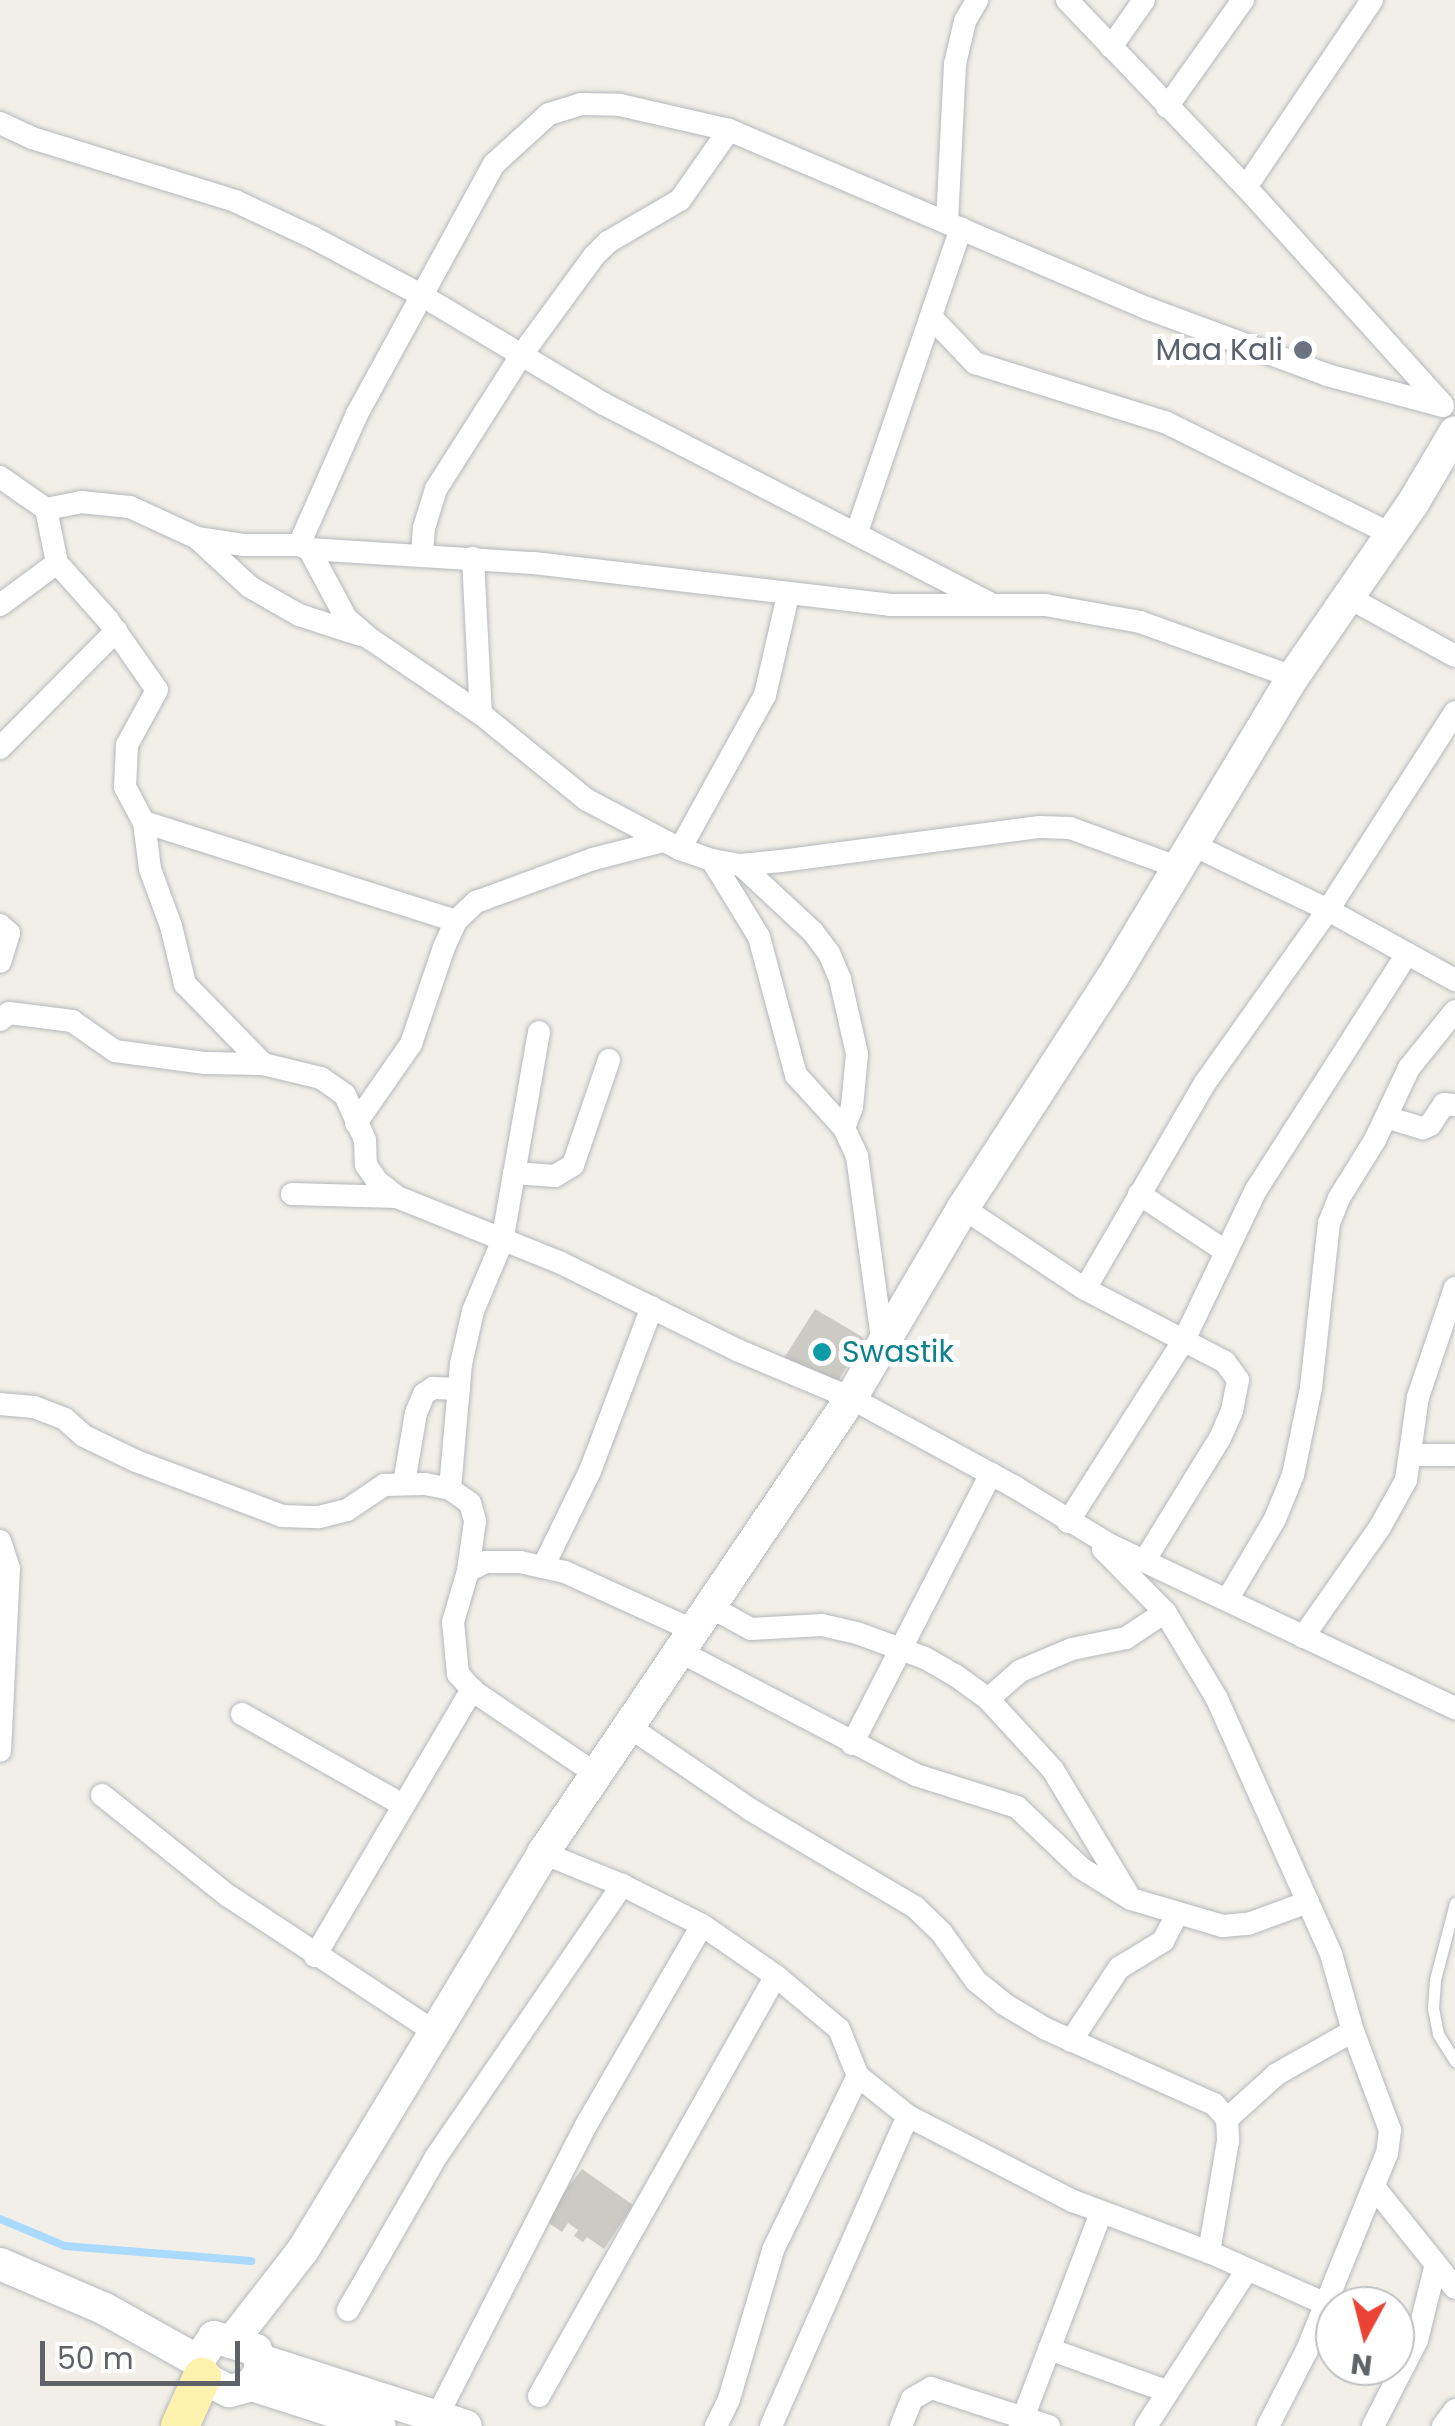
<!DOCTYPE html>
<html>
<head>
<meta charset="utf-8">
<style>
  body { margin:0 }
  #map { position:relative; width:1455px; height:2426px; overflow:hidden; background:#f1efe8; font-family:Poppins,sans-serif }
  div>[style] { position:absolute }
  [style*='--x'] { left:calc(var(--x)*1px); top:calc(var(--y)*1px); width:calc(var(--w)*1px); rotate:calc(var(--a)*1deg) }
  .stream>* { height:8px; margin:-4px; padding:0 4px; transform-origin:4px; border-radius:4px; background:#aadaff }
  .building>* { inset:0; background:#cccac5 }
  .roads { filter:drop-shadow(0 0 2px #b5b8bc) drop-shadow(0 0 2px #b5b8bc) }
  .service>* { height:11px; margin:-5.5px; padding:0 5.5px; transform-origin:5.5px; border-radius:5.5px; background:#fff }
  .minor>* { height:22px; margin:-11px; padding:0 11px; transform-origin:11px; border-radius:11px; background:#fff }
  .secondary>* { height:32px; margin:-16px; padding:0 16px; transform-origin:16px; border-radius:16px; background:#fff }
  .primary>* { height:38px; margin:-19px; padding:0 19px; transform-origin:19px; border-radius:19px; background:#fff2af }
  .dots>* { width:28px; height:28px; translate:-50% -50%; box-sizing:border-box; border:5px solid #fff; border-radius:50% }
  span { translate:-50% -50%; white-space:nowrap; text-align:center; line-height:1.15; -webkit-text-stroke:10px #fff; paint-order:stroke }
  .worship-label { font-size:30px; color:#5b616d }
  .right { translate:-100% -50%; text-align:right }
  .culture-label { font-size:30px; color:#0d838f }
  .left { translate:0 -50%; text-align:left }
  .north { position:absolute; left:1315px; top:2286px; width:100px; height:100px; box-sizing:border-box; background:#fff; border:2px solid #bfc1c3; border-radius:50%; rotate:187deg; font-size:28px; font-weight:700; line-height:40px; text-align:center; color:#5f6368 }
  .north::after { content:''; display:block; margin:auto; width:35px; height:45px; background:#ea4335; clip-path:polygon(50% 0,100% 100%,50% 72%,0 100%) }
  .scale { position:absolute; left:40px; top:2341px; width:200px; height:45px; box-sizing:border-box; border:5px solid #5f6368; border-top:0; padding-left:12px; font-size:30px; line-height:35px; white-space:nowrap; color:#5f6368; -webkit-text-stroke:8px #fff; paint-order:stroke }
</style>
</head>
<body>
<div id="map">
  <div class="stream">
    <i style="--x:0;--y:2219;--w:70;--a:22.6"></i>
    <i style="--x:65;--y:2246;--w:187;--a:4.6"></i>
  </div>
  <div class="building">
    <i style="clip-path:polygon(815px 1309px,864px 1338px,835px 1386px,779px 1366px)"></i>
    <i style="clip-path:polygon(582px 2169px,633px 2205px,604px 2249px,587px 2237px,583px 2242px,574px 2236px,578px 2230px,568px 2223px,562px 2232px,543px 2219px)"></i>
  </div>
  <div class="roads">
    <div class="service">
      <i style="--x:1455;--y:1903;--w:80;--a:104.6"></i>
      <i style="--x:1435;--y:1980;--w:28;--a:94"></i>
      <i style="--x:1433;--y:2008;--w:26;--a:79"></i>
      <i style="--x:1438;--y:2034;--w:32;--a:58"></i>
    </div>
    <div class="minor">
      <i style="--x:1067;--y:0;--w:259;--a:46.3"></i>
      <i style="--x:1246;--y:187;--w:292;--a:47.9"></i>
      <i style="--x:1111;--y:47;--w:57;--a:-54.9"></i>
      <i style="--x:1167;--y:107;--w:131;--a:-54.6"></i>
      <i style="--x:0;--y:123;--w:35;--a:25"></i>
      <i style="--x:32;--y:138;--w:213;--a:17.2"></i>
      <i style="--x:235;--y:201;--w:85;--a:25.1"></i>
      <i style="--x:312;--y:237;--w:123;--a:28"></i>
      <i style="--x:421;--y:295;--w:213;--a:30.8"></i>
      <i style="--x:604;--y:404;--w:432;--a:27.3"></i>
      <i style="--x:1246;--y:187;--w:225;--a:-56"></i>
      <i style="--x:947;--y:222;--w:158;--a:-87.1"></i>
      <i style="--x:955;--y:64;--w:44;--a:-76.9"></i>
      <i style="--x:965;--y:21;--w:24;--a:-60"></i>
      <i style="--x:931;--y:317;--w:64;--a:46.3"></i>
      <i style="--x:975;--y:363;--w:199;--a:17.3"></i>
      <i style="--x:1165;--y:422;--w:252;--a:26.4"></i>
      <i style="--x:0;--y:477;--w:56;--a:34.8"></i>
      <i style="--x:46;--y:509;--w:55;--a:78.5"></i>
      <i style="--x:57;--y:563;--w:71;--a:143.6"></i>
      <i style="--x:46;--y:509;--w:36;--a:-11"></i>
      <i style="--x:81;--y:502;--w:49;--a:5.8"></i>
      <i style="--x:130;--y:507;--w:74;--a:24.8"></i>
      <i style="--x:197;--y:538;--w:48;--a:8.5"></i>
      <i style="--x:244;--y:545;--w:55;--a:0"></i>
      <i style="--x:299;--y:545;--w:11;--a:22"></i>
      <i style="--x:309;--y:549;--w:78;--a:61.8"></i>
      <i style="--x:346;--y:618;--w:30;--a:41"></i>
      <i style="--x:369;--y:638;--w:135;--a:34.2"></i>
      <i style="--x:481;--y:714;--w:136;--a:39.1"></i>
      <i style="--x:587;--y:800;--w:105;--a:27.8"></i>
      <i style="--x:680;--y:849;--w:34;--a:19"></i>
      <i style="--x:712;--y:860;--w:29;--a:10"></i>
      <i style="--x:741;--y:865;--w:40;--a:-5.7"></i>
      <i style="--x:781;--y:861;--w:261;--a:-7.5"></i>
      <i style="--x:1040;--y:827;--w:30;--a:2"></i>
      <i style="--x:1070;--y:828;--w:114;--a:20"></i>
      <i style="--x:857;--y:532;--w:321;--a:-71.1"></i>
      <i style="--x:198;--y:539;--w:71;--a:42.7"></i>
      <i style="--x:250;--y:587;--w:56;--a:29.7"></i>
      <i style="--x:299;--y:615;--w:65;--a:17.9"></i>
      <i style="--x:299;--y:545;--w:143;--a:-66.1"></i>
      <i style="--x:357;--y:414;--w:285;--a:-61.3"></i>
      <i style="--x:494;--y:164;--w:74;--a:-42.3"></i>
      <i style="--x:549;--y:114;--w:34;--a:-17"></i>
      <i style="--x:581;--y:104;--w:39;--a:1"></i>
      <i style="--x:620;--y:105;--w:112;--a:12.9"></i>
      <i style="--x:729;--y:130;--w:457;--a:23.1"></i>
      <i style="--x:1149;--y:309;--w:190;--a:20.3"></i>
      <i style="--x:1327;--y:375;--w:120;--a:15"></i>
      <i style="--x:309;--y:549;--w:225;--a:3.6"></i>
      <i style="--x:534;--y:563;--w:358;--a:6.7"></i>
      <i style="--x:890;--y:605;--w:155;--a:0"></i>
      <i style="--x:1045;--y:605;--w:97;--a:10.1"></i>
      <i style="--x:1140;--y:622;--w:163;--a:19.8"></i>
      <i style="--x:422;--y:555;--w:27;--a:-86"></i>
      <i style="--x:424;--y:528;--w:41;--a:-72.9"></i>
      <i style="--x:436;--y:489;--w:156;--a:-57.5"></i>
      <i style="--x:520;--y:357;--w:125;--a:-53.8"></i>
      <i style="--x:594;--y:256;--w:20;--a:-45"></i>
      <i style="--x:608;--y:242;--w:83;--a:-30.3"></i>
      <i style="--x:680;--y:200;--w:85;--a:-55"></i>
      <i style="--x:473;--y:558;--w:156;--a:87.1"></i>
      <i style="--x:57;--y:563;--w:76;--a:48.2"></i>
      <i style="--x:108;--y:620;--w:85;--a:55"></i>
      <i style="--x:157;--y:690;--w:63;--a:118.6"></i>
      <i style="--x:127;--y:745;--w:42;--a:92.7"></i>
      <i style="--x:125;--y:787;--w:40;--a:62"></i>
      <i style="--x:144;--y:822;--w:47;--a:82.7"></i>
      <i style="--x:150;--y:869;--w:61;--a:69.8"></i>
      <i style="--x:171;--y:926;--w:60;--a:76.4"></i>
      <i style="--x:185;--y:984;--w:112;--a:45.7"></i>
      <i style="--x:1348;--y:597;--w:122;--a:28.9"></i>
      <i style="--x:0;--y:748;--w:165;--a:-45.2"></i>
      <i style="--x:144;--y:822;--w:327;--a:17.6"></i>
      <i style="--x:1191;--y:844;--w:152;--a:25.7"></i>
      <i style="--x:1328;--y:910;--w:145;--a:28.9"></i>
      <i style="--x:680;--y:849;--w:176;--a:-61.1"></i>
      <i style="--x:765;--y:695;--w:103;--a:-77"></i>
      <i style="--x:712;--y:860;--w:90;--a:58.6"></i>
      <i style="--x:759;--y:937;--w:143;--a:75"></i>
      <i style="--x:796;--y:1075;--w:72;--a:47.8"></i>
      <i style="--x:844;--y:1128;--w:31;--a:65"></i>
      <i style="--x:857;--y:1156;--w:191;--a:82.2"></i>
      <i style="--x:741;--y:865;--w:98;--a:42.9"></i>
      <i style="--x:813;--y:932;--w:26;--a:53"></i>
      <i style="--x:829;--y:953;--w:28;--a:67"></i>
      <i style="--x:840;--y:979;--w:77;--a:77.2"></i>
      <i style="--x:857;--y:1054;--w:53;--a:95.4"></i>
      <i style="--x:852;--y:1107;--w:22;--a:111"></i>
      <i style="--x:0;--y:925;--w:12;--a:42"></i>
      <i style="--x:9;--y:933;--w:30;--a:107"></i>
      <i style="--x:0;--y:1020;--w:11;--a:-38"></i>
      <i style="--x:9;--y:1013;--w:64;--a:7.2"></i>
      <i style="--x:72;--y:1021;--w:52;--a:34.9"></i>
      <i style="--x:115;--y:1051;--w:91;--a:7.6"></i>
      <i style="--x:205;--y:1063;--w:58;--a:1"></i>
      <i style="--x:263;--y:1064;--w:60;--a:13.6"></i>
      <i style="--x:321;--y:1078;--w:29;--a:35"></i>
      <i style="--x:345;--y:1095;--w:49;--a:66"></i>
      <i style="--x:365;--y:1140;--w:25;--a:88"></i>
      <i style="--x:366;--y:1165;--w:21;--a:55"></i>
      <i style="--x:378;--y:1182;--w:24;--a:38"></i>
      <i style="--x:397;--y:1197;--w:177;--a:21.9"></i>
      <i style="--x:561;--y:1263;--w:196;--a:26.3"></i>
      <i style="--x:737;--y:1350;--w:124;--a:22.8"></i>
      <i style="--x:851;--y:1398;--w:187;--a:28.5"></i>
      <i style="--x:1015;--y:1487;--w:111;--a:31.4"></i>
      <i style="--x:1110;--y:1545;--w:382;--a:25.3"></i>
      <i style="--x:1386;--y:1117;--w:39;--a:17"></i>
      <i style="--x:1423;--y:1128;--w:8;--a:-23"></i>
      <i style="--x:1430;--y:1125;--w:25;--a:-56"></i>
      <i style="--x:1444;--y:1104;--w:11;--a:5"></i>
      <i style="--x:356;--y:1123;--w:96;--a:-55.2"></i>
      <i style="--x:411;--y:1044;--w:102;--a:-71.2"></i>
      <i style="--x:444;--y:947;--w:29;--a:-65"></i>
      <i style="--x:456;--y:921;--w:28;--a:-44"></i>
      <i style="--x:476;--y:902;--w:125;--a:-20.2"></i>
      <i style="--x:593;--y:859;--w:72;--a:-14.4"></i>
      <i style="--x:514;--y:1173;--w:41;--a:4.2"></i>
      <i style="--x:555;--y:1176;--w:21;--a:-31"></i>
      <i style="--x:573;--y:1165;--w:111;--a:-71.1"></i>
      <i style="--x:292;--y:1194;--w:105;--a:1.6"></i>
      <i style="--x:1139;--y:1194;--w:103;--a:33.5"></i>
      <i style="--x:963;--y:1208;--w:146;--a:33.6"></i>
      <i style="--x:1085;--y:1289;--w:158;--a:27.5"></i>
      <i style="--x:1225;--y:1362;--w:22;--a:54"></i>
      <i style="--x:1238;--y:1380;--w:32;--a:101"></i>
      <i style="--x:1232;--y:1411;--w:30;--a:114"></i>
      <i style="--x:1220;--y:1438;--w:143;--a:121.6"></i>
      <i style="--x:1085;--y:1289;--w:238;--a:-59.8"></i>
      <i style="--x:1205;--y:1083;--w:212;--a:-54.6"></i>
      <i style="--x:1328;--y:910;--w:235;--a:-57.3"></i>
      <i style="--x:0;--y:1404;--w:34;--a:5"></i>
      <i style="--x:34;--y:1407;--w:33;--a:21"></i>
      <i style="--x:65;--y:1419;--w:25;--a:42"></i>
      <i style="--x:84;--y:1436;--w:58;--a:25.7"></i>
      <i style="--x:136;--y:1461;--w:156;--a:20.6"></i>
      <i style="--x:282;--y:1516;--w:37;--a:2"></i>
      <i style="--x:319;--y:1517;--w:29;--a:-14"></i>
      <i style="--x:347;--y:1510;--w:45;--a:-34"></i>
      <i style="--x:384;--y:1485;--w:41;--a:-1.4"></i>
      <i style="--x:425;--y:1484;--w:25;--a:11"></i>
      <i style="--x:450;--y:1489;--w:24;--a:35"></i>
      <i style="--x:470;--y:1503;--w:19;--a:74"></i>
      <i style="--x:475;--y:1521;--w:50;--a:98"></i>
      <i style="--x:1412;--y:1455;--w:43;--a:0"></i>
      <i style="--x:404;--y:1483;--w:71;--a:-80.3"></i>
      <i style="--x:416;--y:1413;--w:21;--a:-67"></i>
      <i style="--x:424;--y:1394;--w:11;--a:-34"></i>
      <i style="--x:433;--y:1388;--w:26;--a:2"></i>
      <i style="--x:450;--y:1489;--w:125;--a:-85"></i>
      <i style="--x:461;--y:1364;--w:54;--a:-77.2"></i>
      <i style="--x:473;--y:1311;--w:75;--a:-67.2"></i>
      <i style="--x:502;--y:1242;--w:213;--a:-80"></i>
      <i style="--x:1068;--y:1522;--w:216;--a:-57.5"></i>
      <i style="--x:1184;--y:1340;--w:166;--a:-64.4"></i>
      <i style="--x:1256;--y:1190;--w:280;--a:-57.4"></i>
      <i style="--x:0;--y:1541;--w:28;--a:72"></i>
      <i style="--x:9;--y:1568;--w:183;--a:92.8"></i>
      <i style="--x:1103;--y:1549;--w:88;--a:45.5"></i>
      <i style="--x:1165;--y:1612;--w:101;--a:59.1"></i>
      <i style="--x:1217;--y:1699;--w:279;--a:65.9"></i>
      <i style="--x:1331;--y:1954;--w:80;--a:74.1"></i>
      <i style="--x:1353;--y:2031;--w:106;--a:69.5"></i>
      <i style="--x:1390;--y:2130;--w:23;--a:97"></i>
      <i style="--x:1387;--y:2153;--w:215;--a:112.1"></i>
      <i style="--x:1306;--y:2352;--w:83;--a:117.2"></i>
      <i style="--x:543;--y:1567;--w:107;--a:-63.9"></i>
      <i style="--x:590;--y:1471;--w:175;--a:-69.3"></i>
      <i style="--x:1227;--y:1600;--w:94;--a:-59.3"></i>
      <i style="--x:1275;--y:1519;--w:48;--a:-67.8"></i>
      <i style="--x:1293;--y:1475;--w:89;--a:-78.3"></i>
      <i style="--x:1311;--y:1388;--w:166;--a:-83.8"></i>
      <i style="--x:1329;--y:1223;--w:27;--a:-68"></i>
      <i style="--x:1339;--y:1198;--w:68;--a:-58.2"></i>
      <i style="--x:1375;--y:1140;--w:80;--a:-64.7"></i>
      <i style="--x:1409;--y:1068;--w:73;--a:-51.1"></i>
      <i style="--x:709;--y:1606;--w:48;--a:28.7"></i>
      <i style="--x:751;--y:1629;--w:71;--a:-3.2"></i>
      <i style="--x:822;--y:1625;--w:36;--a:13"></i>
      <i style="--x:857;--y:1633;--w:72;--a:20.2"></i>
      <i style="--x:925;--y:1658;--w:34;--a:30"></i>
      <i style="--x:955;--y:1675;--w:41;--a:36"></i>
      <i style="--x:988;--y:1699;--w:96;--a:47.5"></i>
      <i style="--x:1053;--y:1770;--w:147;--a:58.9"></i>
      <i style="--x:1303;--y:1637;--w:134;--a:-55"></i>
      <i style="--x:1380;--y:1527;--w:54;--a:-61"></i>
      <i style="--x:1406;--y:1480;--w:84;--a:-81.8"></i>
      <i style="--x:1418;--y:1397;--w:115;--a:-71.3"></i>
      <i style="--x:679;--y:1651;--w:267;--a:27.6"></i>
      <i style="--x:916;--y:1775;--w:106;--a:17.6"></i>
      <i style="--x:1017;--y:1807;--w:88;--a:43.6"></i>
      <i style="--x:1081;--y:1868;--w:59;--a:31.8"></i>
      <i style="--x:1131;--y:1899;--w:96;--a:16.4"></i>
      <i style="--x:1223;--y:1926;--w:25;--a:-5"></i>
      <i style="--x:1248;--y:1924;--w:64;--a:-20.1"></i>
      <i style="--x:988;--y:1699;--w:43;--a:-41.2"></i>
      <i style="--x:1020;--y:1671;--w:56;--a:-22.9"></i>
      <i style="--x:1072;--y:1649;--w:55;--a:-11.5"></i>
      <i style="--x:1126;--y:1638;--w:47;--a:-33.7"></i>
      <i style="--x:242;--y:1714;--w:185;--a:29.5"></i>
      <i style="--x:628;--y:1726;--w:149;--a:34.3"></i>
      <i style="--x:751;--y:1810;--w:191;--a:30.6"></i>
      <i style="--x:915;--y:1907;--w:36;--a:44"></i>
      <i style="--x:941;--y:1932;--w:60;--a:54.5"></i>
      <i style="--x:976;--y:1981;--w:36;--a:39"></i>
      <i style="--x:1004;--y:2004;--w:49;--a:30.8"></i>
      <i style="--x:1046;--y:2029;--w:184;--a:24.1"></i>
      <i style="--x:1214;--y:2104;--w:20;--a:49"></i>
      <i style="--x:1227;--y:2119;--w:22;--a:87"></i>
      <i style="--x:1228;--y:2141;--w:113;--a:99.7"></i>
      <i style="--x:852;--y:1744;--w:304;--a:-62.8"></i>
      <i style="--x:596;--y:1774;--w:148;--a:-146"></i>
      <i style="--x:473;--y:1691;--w:23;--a:-131"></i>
      <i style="--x:458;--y:1674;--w:52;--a:-95.5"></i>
      <i style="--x:453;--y:1622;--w:53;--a:-73.6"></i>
      <i style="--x:468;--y:1571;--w:20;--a:-27"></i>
      <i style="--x:486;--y:1562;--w:34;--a:0"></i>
      <i style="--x:520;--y:1562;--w:46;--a:12.5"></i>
      <i style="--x:565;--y:1572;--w:140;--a:24.5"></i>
      <i style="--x:102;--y:1795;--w:160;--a:38.7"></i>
      <i style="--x:227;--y:1895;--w:247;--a:33.4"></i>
      <i style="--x:543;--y:1853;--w:85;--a:22.1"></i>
      <i style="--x:622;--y:1885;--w:89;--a:26.6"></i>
      <i style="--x:702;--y:1925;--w:90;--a:34.6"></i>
      <i style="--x:776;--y:1976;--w:82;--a:40.1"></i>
      <i style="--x:839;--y:2029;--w:51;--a:68"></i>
      <i style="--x:858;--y:2076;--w:64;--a:38.7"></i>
      <i style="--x:908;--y:2116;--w:186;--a:27.3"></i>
      <i style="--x:1073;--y:2201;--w:145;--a:20.6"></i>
      <i style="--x:1209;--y:2252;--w:138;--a:24"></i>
      <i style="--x:315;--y:1956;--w:310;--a:-59.5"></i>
      <i style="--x:1071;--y:2041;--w:87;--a:-56.7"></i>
      <i style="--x:1119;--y:1968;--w:52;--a:-31.5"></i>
      <i style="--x:1163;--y:1941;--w:30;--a:-62"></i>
      <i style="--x:1227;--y:2119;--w:67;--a:-42"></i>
      <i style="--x:1277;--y:2074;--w:87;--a:-29.5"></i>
      <i style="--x:1374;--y:2187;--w:129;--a:51.3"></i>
      <i style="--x:348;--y:2310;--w:177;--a:-60.1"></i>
      <i style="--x:436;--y:2157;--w:330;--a:-55.6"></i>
      <i style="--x:1049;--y:2349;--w:124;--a:19.7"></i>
      <i style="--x:539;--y:2396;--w:482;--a:-60.6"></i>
      <i style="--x:432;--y:2426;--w:336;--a:-62.9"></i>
      <i style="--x:585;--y:2127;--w:233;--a:-59.9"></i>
      <i style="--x:716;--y:2426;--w:30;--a:-64"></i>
      <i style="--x:729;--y:2399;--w:155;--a:-73.5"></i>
      <i style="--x:773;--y:2250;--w:194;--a:-64"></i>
      <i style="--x:771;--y:2426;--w:339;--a:-66.2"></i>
      <i style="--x:901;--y:2426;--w:29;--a:-68"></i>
      <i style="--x:912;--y:2399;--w:22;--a:-30"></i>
      <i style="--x:931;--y:2388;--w:124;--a:17.9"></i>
      <i style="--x:1020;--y:2426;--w:228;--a:-69.2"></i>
      <i style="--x:1146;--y:2426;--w:186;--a:-57.1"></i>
      <i style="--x:1373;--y:2426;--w:97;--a:-62.9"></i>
      <i style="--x:1417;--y:2340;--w:74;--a:-76"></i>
      <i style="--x:1443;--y:2426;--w:20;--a:-53"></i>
    </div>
    <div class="secondary">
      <i style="--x:0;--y:2264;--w:114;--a:23.2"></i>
      <i style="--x:105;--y:2309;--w:107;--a:29.2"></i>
      <i style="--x:214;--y:2337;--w:44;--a:17.2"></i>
      <i style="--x:256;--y:2350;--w:18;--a:71"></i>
      <i style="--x:262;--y:2367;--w:21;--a:119"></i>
      <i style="--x:252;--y:2385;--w:24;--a:165"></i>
      <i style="--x:229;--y:2391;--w:30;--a:-153"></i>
      <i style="--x:202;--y:2377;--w:16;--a:-104"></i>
      <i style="--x:198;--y:2361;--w:29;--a:-56"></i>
      <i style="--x:233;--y:2340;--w:114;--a:-52.1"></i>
      <i style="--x:303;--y:2250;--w:464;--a:-58.8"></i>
      <i style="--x:543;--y:1853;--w:549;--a:-55.91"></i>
      <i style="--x:851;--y:1398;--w:221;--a:-59.5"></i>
      <i style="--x:963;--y:1208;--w:274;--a:-57.1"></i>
      <i style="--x:1112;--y:978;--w:351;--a:-59"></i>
      <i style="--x:1293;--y:677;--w:211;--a:-55.4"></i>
      <i style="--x:1413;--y:503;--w:82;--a:-59.4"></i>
      <i style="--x:260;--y:2360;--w:216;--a:17.8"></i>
      <i style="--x:252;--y:2385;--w:134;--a:17.8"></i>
    </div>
    <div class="primary">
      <i style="--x:180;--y:2426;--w:54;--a:-65.8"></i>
    </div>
  </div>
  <div class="dots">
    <i style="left:1303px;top:350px;background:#6b7280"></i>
    <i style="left:822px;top:1352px;background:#0f9aa8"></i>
  </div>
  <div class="worship-label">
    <span class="right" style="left:1283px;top:350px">Maa Kali</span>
  </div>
  <div class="culture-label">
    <span class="left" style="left:842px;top:1352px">Swastik</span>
  </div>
  <div class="north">N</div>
  <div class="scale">50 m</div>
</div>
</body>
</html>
